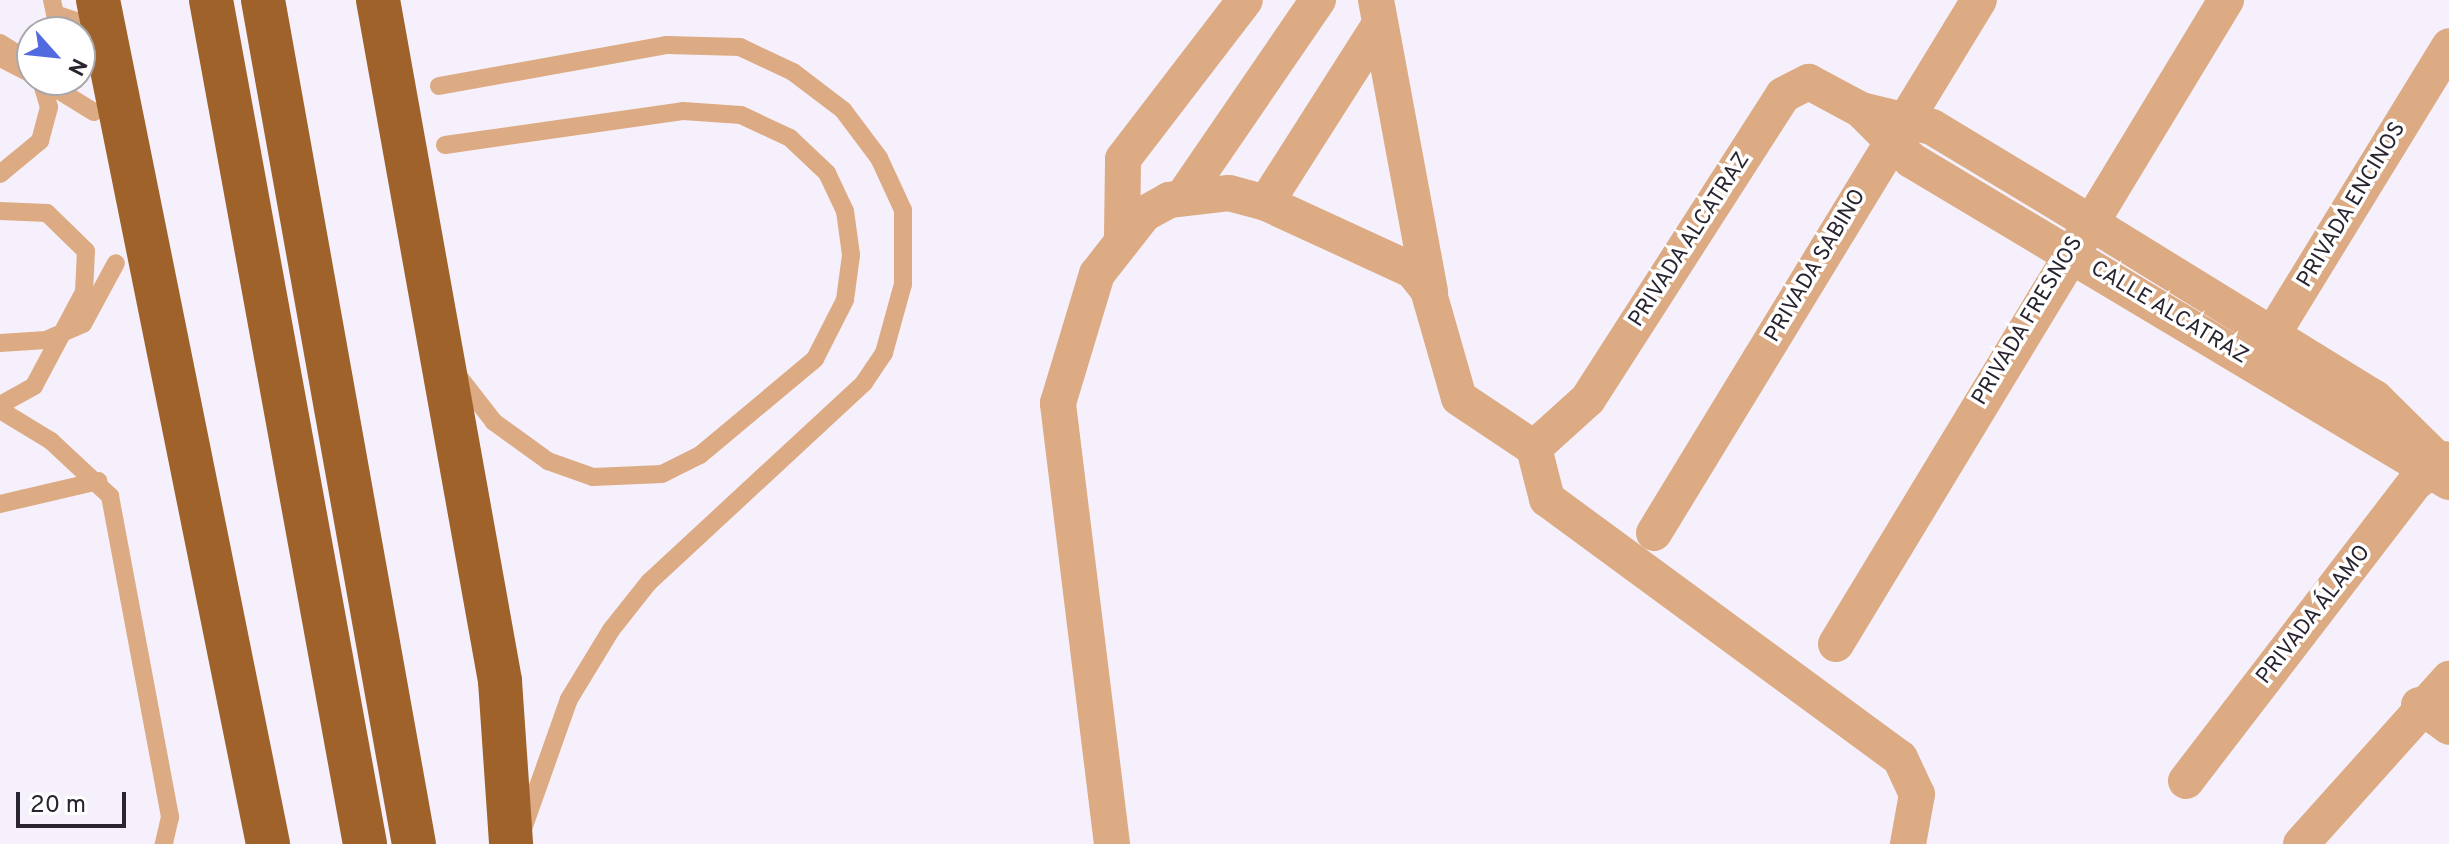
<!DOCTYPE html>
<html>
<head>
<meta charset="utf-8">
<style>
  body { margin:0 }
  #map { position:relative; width:2449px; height:844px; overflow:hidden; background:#f5f0fb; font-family:Overpass,sans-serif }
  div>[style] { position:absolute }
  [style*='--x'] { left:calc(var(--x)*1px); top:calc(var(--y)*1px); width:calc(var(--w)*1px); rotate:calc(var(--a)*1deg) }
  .lane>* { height:18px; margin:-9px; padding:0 9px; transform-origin:9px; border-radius:9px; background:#dcab83 }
  .street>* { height:36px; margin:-18px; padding:0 18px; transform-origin:18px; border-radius:18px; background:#dcab83 }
  .highway>* { height:44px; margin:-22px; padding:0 22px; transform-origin:22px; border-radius:22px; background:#9e622a }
  .lane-bridge>* { height:18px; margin:-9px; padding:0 9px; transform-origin:9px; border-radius:9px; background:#dcab83 }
  span { translate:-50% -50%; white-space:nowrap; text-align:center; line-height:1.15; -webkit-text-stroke:7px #fff; paint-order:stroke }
  .street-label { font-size:22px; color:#29242f }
  .north { position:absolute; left:16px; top:16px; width:80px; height:80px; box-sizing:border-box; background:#fff; border:2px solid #a9a7ac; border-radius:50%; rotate:117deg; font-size:22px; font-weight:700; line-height:32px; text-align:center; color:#29242f }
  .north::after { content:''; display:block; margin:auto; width:28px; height:36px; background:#526adf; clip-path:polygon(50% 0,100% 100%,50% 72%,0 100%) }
  .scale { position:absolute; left:16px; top:792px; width:110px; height:36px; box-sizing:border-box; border:4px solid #29242f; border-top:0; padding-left:10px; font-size:24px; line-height:28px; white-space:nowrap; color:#29242f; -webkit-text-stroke:6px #fff; paint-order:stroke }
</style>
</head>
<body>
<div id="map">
  <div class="lane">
    <i style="--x:52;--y:0;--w:14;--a:78"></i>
    <i style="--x:55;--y:14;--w:51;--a:18.4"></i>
    <i style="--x:0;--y:43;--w:38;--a:32"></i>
    <i style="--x:0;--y:58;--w:36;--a:27"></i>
    <i style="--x:42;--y:80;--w:61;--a:31.6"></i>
    <i style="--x:439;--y:86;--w:232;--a:-10.2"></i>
    <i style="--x:667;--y:45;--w:73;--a:1.6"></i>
    <i style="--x:740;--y:47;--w:59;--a:25.3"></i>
    <i style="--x:793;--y:72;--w:63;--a:37.2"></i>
    <i style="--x:843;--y:110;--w:60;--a:53.1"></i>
    <i style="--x:879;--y:158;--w:57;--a:65.2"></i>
    <i style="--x:903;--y:210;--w:74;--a:90"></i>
    <i style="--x:903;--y:284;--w:72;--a:105.4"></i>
    <i style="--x:884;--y:353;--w:36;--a:124"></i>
    <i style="--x:864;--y:383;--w:293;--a:137.2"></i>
    <i style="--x:649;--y:582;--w:61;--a:128.4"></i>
    <i style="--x:611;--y:630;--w:81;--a:121.3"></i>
    <i style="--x:569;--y:699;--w:135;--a:109.5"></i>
    <i style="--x:445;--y:145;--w:240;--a:-8.1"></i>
    <i style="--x:683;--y:111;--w:58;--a:3.9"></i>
    <i style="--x:741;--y:115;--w:54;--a:25.1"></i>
    <i style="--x:790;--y:138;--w:51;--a:43.4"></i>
    <i style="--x:827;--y:173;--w:42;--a:64.7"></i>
    <i style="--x:845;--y:211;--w:44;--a:82.2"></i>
    <i style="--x:851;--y:255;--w:45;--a:97.6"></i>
    <i style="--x:845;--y:300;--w:66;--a:117"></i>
    <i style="--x:815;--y:359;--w:150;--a:140.1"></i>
    <i style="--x:700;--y:455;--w:42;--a:153.4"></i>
    <i style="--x:662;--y:474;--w:69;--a:177.5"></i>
    <i style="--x:593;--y:477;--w:48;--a:-160.4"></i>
    <i style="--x:548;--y:461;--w:67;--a:-144.2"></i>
    <i style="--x:494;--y:422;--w:57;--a:-127.9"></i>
    <i style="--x:0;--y:174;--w:52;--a:-39.5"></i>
    <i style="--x:40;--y:141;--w:35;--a:-75"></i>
    <i style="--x:49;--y:107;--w:28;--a:-107"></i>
    <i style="--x:0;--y:343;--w:46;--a:-3.7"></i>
    <i style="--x:46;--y:340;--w:40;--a:-23.4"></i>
    <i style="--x:83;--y:324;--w:69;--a:-61.6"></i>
    <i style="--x:0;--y:405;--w:39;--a:-29"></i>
    <i style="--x:0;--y:410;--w:60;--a:31.3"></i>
    <i style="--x:51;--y:441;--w:81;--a:43"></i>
    <i style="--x:110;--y:496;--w:327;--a:79.4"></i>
    <i style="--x:170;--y:817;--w:28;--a:103"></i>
    <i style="--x:0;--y:504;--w:101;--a:-13.2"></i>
  </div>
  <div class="street">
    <i style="--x:1376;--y:0;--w:297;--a:79.5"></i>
    <i style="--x:1861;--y:110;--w:73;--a:13.5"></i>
    <i style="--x:1932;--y:127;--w:182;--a:31.1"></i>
    <i style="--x:2088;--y:221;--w:337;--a:31.7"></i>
    <i style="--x:2375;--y:398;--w:104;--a:44.6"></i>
    <i style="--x:1183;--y:197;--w:239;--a:-55.6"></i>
    <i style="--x:1266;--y:203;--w:212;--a:-57.5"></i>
    <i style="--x:1122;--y:234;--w:75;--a:-89.2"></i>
    <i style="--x:1123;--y:159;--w:200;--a:-52.5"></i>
    <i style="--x:2260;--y:355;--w:362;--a:-58.5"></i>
    <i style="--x:1534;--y:448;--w:73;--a:-42.2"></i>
    <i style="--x:1588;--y:399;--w:361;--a:-57.3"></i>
    <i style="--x:1783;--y:95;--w:29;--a:-27"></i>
    <i style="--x:1809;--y:82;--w:59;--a:28.3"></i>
    <i style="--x:1861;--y:110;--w:71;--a:45"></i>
    <i style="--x:1911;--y:160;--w:627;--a:30.9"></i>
    <i style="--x:1534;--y:448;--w:53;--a:75.7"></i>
    <i style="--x:1547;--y:499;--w:438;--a:36.3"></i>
    <i style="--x:1900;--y:758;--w:40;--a:65"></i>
    <i style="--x:1917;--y:794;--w:51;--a:100.2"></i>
    <i style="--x:1654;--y:533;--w:624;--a:-58.63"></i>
    <i style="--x:1836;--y:644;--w:753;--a:-58.8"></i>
    <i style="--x:2419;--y:705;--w:37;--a:36"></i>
    <i style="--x:2186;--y:781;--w:376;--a:-52.5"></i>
    <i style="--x:2415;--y:483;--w:38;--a:-39"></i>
    <i style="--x:1112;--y:844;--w:444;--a:-97"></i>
    <i style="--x:1058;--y:403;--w:135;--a:-73.2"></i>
    <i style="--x:1097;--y:274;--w:76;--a:-51.9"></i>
    <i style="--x:1144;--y:214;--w:29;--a:-29"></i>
    <i style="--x:1169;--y:200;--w:60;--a:-6.7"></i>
    <i style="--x:1229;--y:193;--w:38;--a:15"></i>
    <i style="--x:1266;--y:203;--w:161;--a:24.7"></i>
    <i style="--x:1412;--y:270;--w:26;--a:51"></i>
    <i style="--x:1428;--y:290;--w:112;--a:74"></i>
    <i style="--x:1459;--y:398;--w:90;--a:33.7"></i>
    <i style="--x:2301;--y:844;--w:222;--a:-48.1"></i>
  </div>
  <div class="highway">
    <i style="--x:98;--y:0;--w:861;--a:78.61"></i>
    <i style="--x:211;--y:0;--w:858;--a:79.66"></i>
    <i style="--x:263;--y:0;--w:857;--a:79.86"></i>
    <i style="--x:378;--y:0;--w:692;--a:79.84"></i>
    <i style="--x:500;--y:681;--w:163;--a:86.1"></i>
  </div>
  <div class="lane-bridge">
    <i style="--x:0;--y:211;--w:47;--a:2.4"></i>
    <i style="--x:47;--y:213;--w:54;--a:44.3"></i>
    <i style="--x:86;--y:251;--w:41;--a:92.8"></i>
    <i style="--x:84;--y:292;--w:106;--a:118"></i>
  </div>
  <div class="street-label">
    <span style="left:2352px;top:205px;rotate:-59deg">PRIVADA ENCINOS</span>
    <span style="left:1690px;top:240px;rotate:-57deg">PRIVADA ALCATRAZ</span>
    <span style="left:1816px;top:266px;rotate:-59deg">PRIVADA SABINO</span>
    <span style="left:2169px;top:313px;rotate:31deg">CALLE ALCATRAZ</span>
    <span style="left:2028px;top:321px;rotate:-59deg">PRIVADA FRESNOS</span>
    <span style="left:2314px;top:615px;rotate:-52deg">PRIVADA ÁLAMO</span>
  </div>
  <div class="north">N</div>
  <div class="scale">20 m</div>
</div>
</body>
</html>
